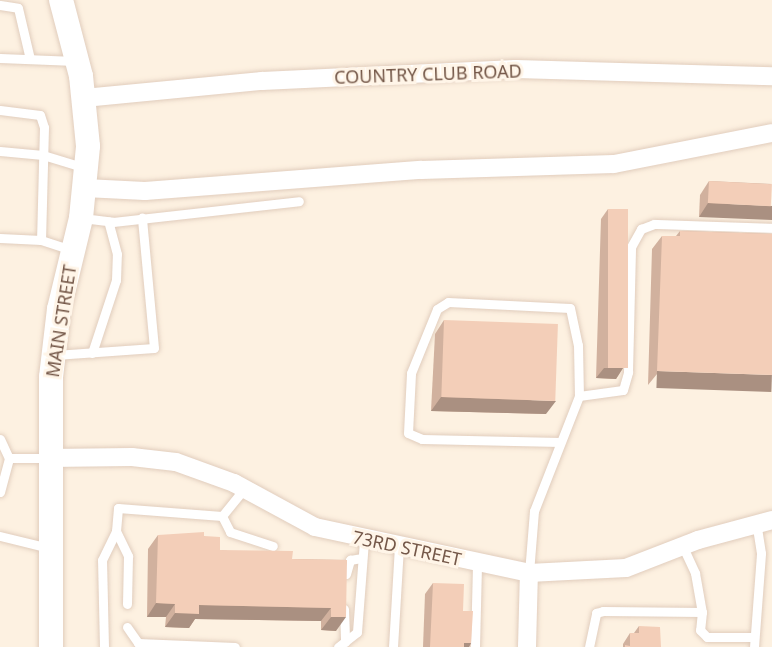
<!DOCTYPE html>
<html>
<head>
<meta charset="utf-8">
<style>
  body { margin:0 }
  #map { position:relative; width:772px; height:647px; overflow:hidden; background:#fdf1e1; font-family:"Noto Sans",sans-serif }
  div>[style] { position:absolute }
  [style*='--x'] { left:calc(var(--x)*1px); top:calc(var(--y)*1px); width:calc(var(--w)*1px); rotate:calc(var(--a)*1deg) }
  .roads { filter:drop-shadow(0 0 2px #e1cdbd) drop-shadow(0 0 2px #e1cdbd) }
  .lane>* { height:9px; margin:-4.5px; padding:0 4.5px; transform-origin:4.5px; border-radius:4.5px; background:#fff }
  .street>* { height:18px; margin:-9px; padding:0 9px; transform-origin:9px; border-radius:9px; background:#fff }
  .secondary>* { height:24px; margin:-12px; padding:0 12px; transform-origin:12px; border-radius:12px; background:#fff }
  .wall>* { inset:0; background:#d1b19e }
  .shaded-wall>* { inset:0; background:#aa9081; transform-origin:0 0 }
  .building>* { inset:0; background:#f3ceb8; transform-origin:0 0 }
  span { translate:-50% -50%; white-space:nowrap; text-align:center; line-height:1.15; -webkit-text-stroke:6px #fff5e8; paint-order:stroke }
  .street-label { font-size:18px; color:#745748 }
</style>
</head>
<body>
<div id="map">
  <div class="roads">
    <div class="lane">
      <i style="--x:0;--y:5;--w:18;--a:9"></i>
      <i style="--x:18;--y:8;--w:52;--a:76.8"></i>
      <i style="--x:0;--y:58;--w:75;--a:2.3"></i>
      <i style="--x:0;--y:110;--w:40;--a:7.1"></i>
      <i style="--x:40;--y:115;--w:13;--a:72"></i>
      <i style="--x:44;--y:127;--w:113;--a:91.5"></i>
      <i style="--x:0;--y:151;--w:43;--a:5.3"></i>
      <i style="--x:43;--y:155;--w:41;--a:17.1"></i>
      <i style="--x:82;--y:218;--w:31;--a:7"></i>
      <i style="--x:113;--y:222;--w:187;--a:-6.4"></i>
      <i style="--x:0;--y:238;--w:41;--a:2.8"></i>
      <i style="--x:41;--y:240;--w:33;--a:18"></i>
      <i style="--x:92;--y:353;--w:77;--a:-71.8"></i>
      <i style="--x:116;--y:280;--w:26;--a:-88"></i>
      <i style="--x:117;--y:254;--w:34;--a:-105"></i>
      <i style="--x:55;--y:355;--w:99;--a:-4"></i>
      <i style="--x:154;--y:348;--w:131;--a:-95.3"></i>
      <i style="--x:0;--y:439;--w:21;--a:65"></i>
      <i style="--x:560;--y:442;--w:138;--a:-178.8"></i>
      <i style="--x:422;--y:439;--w:15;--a:-157"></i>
      <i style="--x:408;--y:433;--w:60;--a:-87.1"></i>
      <i style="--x:411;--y:373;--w:69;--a:-67.9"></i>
      <i style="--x:437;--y:309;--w:13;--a:-32"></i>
      <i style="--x:448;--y:302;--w:122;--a:2.8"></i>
      <i style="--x:570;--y:308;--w:38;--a:78"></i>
      <i style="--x:578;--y:345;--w:51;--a:88.9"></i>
      <i style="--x:0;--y:492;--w:35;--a:-75"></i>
      <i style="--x:9;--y:458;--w:40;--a:0"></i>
      <i style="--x:222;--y:516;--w:18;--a:63"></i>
      <i style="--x:230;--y:532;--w:45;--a:18"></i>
      <i style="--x:116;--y:531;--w:28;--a:64"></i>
      <i style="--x:128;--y:556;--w:48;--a:91.2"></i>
      <i style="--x:0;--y:536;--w:50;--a:13.8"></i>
      <i style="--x:683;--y:547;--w:29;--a:65"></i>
      <i style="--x:695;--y:573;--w:40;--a:80"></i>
      <i style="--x:529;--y:573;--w:62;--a:-85.4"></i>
      <i style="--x:534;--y:511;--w:123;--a:-68.6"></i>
      <i style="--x:579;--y:396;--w:44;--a:-7.8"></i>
      <i style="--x:623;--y:390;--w:19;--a:-74"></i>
      <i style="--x:628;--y:372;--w:125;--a:-88.6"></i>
      <i style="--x:631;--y:247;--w:21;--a:-61"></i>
      <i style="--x:641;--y:229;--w:14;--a:-21"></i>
      <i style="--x:654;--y:224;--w:118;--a:1.9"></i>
      <i style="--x:346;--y:574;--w:15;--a:-74"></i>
      <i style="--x:350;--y:560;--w:11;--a:-10"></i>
      <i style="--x:344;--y:609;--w:33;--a:88"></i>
      <i style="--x:127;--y:627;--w:19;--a:55"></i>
      <i style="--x:138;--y:643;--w:97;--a:2.4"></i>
      <i style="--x:104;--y:647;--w:87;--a:-91.3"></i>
      <i style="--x:102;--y:560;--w:32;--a:-64"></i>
      <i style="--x:116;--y:531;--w:23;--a:-85"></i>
      <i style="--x:118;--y:508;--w:104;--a:4.4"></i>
      <i style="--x:222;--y:516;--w:35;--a:-51"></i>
      <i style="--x:338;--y:647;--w:24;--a:-38"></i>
      <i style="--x:357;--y:632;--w:91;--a:-85.6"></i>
      <i style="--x:393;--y:647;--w:101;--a:-86.6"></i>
      <i style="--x:475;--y:647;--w:84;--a:-88.6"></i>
      <i style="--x:589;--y:647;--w:35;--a:-78"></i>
      <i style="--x:596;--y:613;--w:7;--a:-16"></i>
      <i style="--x:603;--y:611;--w:99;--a:0.6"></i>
      <i style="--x:702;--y:612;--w:18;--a:96"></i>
      <i style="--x:700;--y:630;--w:10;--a:45"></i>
      <i style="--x:707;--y:637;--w:47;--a:0"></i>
      <i style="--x:754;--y:647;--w:94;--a:-85.7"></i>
      <i style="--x:761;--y:553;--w:30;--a:-99"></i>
    </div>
    <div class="street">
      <i style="--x:84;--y:98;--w:179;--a:-5.5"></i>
      <i style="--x:262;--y:81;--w:254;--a:-2.7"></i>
      <i style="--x:516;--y:69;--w:256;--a:1.6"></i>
      <i style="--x:85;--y:188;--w:60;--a:2.9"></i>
      <i style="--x:145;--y:191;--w:277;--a:-4.4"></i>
      <i style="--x:421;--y:170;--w:193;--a:-1.8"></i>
      <i style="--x:614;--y:164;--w:161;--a:-11.1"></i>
      <i style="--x:49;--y:458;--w:83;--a:-0.7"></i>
      <i style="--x:132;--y:457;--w:44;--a:6.5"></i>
      <i style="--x:176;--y:462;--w:62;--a:19.9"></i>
      <i style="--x:234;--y:483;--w:92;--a:28.5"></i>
      <i style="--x:315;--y:527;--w:219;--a:12.1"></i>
      <i style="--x:529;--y:573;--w:97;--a:-3"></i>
      <i style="--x:626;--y:568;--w:77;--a:-21.3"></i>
      <i style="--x:698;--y:540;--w:77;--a:-15.1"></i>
      <i style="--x:527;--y:647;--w:74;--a:-88.5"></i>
    </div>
    <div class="secondary">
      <i style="--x:51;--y:647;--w:270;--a:-90"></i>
      <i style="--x:51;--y:377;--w:68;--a:-83.3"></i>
      <i style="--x:59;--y:309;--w:94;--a:-76.4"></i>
      <i style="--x:81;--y:218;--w:72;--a:-84.4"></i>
      <i style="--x:88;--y:146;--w:70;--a:-95.7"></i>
      <i style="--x:81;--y:76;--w:79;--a:-104.7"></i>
    </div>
  </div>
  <div class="wall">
    <i style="clip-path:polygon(709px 181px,772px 184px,699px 217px,700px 195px)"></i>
    <i style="clip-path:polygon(608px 209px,623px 368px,616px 379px,596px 378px,601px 219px)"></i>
    <i style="clip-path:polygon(680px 231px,772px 234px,648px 385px,652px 249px,662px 236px,676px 236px)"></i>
    <i style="clip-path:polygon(444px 320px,546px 414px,431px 411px,435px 334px)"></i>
    <i style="clip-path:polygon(158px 535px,204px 536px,220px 550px,292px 559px,347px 560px,336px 631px,321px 630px,321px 621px,195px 619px,189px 628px,165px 627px,166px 617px,147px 617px,148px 549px)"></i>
    <i style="clip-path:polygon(433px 583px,471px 643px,469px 647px,423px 647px,425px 594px)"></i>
    <i style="clip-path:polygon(639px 626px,661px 647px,623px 647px,623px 644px,630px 633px,634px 633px)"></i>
  </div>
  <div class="shaded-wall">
    <i style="clip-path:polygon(708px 203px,772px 206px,772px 220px,699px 217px)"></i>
    <i style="clip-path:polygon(604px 368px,623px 368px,616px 379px,596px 378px)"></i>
    <i style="left:657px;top:371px;width:115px;height:17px;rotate:2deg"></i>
    <i style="clip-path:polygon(441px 397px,556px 401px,546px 414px,431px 411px)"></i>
    <i style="clip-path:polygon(156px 603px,175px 604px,166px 617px,147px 617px)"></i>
    <i style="clip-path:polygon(199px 605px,331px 608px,321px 621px,195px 619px,189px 628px,165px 627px,175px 613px)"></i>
    <i style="clip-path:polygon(331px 617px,346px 617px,336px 631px,321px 630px)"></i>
    <i style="clip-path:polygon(464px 643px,471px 643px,469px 647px,461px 647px)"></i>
  </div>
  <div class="building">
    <i style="left:709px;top:181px;width:63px;height:22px;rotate:3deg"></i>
    <i style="left:608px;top:209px;width:20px;height:159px"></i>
    <i style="clip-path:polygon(680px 231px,772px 234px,772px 375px,657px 371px,662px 236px,680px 236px)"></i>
    <i style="left:444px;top:320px;width:114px;height:77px;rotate:2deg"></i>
    <i style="clip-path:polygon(204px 532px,204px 536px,220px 537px,220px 550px,293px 551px,292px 559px,347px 560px,346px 617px,331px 617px,331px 608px,199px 605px,199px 614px,175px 613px,175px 604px,156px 603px,158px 535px)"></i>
    <i style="clip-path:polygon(433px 583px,464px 584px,463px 611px,473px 611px,471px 643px,464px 643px,464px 647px,430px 647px)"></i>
    <i style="clip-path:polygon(639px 626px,660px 627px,661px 647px,625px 647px,625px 645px,630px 646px,630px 633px,639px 633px)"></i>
  </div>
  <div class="street-label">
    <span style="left:428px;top:74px;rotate:-2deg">COUNTRY CLUB ROAD</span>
    <span style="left:61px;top:321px;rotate:-81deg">MAIN STREET</span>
    <span style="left:407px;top:548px;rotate:12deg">73RD STREET</span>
  </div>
</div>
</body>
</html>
